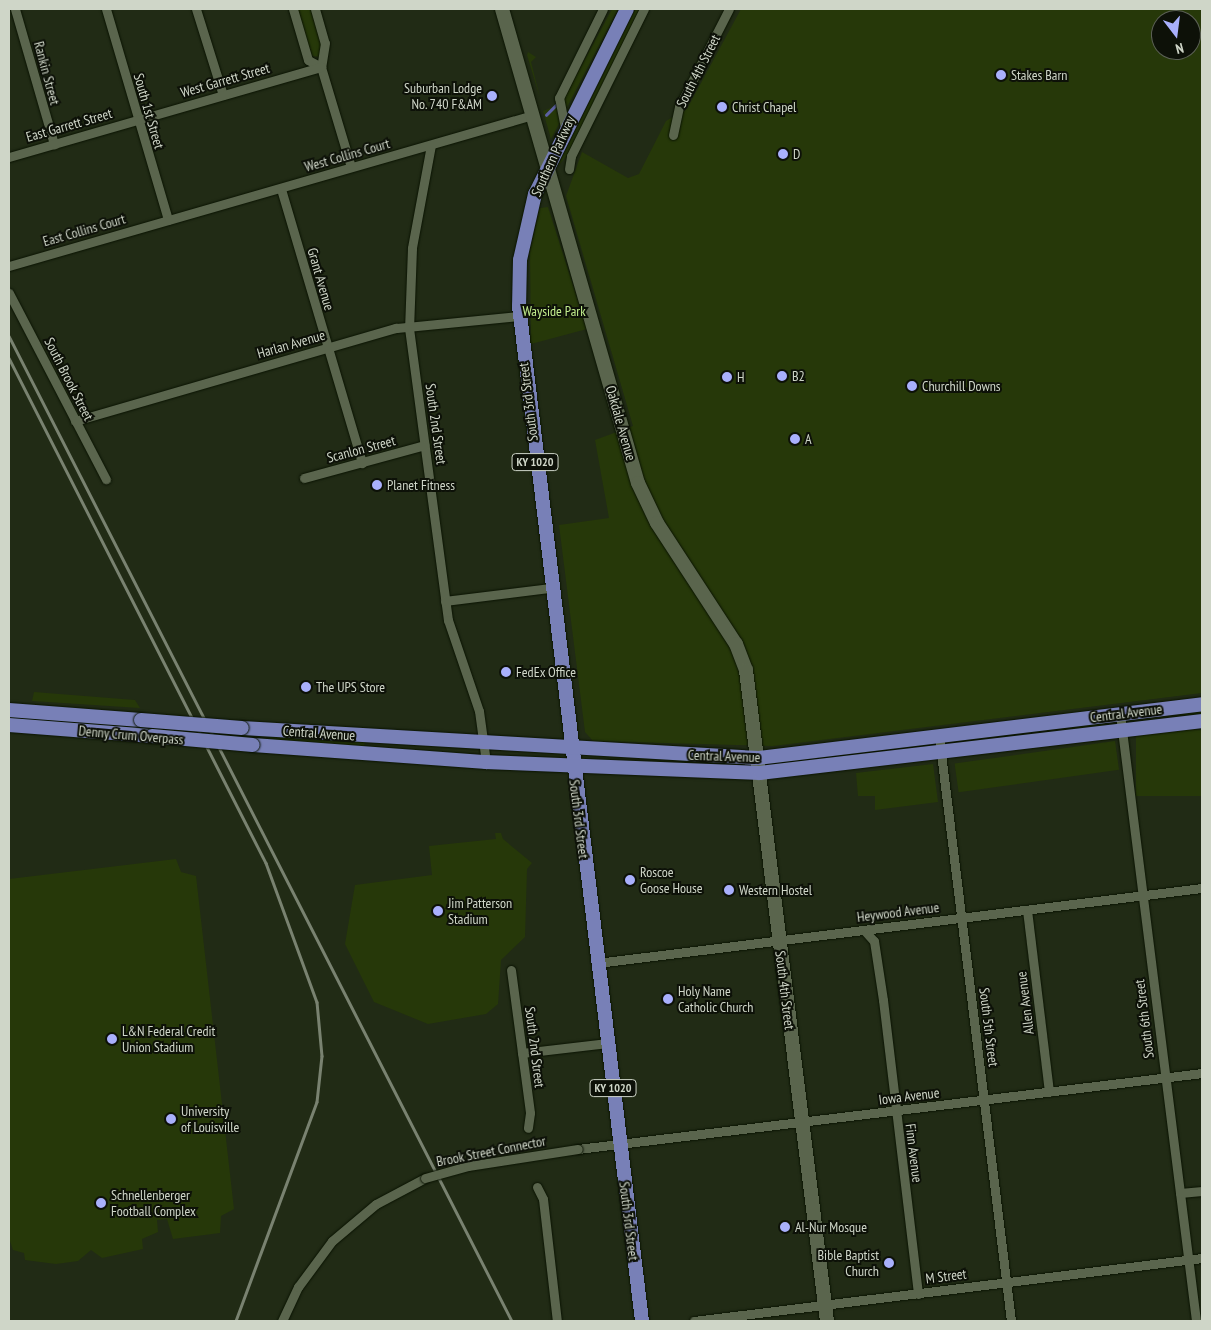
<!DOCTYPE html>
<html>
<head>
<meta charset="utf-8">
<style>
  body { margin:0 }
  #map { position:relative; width:1211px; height:1330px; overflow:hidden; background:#212b15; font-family:"PT Sans Narrow",sans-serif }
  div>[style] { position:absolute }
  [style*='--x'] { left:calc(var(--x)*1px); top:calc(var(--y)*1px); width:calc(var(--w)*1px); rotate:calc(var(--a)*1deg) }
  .green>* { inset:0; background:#263809; transform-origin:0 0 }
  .stream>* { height:2.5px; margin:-1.25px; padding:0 1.25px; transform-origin:1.25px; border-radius:1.25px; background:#5c60a1 }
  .roads { filter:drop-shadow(0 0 1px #0a1302) drop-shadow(0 0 1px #0a1302) }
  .minor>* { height:9px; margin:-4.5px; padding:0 4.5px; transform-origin:4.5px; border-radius:4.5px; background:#5a654d }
  .secondary>* { height:14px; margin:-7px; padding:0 7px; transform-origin:7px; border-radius:7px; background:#5a654d }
  .primary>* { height:14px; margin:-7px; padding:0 7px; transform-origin:7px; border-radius:7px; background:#7880b7 }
  .rail>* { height:2.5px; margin:-1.25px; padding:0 1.25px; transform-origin:1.25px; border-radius:1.25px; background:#798270 }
  .bridges { filter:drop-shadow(0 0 1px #0a1302) drop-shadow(0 0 1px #0a1302) }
  .minor-bridge>* { height:9px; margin:-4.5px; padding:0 4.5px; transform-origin:4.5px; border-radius:4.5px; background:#5a654d }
  .primary-bridge>* { height:14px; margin:-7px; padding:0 7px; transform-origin:7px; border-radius:7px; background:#7880b7 }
  .dots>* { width:14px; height:14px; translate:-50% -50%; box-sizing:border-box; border:2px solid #0d1108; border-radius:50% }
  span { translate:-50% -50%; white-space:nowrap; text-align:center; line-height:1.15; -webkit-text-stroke:4px #0d1108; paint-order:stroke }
  .shield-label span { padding:1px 4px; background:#0d1108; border:1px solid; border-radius:4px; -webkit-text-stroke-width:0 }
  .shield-label { font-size:12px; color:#cfd6c8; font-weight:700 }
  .street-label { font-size:14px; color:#cfd6c8 }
  .poi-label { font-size:14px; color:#cfd6c8 }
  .left { translate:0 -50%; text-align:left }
  .right { translate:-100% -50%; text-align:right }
  .park-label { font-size:14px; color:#c3ee8e }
  .frame { position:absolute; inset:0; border:10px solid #cfd6c8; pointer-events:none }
  .north { position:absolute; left:1151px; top:10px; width:50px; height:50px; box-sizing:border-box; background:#0d1108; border:1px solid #5b6055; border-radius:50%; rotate:165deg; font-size:14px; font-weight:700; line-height:20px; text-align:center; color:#cfd6c8 }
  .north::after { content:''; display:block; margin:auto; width:18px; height:22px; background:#a9b0fc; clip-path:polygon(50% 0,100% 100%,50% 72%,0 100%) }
</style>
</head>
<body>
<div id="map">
  <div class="green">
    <i style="clip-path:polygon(297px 9px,311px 9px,323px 51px,321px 57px,311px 56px)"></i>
    <i style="clip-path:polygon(612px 9px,618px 9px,565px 111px,563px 100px)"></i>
    <i style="clip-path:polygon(636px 9px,639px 9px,614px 63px,569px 153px,558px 166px)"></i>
    <i style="clip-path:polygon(evenodd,741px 9px,1202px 9px,1202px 693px,773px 746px,593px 741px,585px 732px,559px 525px,609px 518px,595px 440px,633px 426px,566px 196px,582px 152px,628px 178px,639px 174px,666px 121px,687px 109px,741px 9px,1161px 20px,1191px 20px,1191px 50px,1161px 50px,1161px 20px)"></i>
    <i style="clip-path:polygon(528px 52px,536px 57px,531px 62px,540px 98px,527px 55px)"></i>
    <i style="clip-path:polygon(558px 105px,561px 120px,551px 139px,543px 111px)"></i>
    <i style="clip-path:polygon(548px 207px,587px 329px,531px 344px,530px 252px,540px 208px)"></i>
    <i style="clip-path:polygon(34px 692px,135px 700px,140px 708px,32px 701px)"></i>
    <i style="left:1202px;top:710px;width:5px;height:59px;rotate:90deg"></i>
    <i style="clip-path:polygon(9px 714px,128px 723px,126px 729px,9px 719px)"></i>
    <i style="left:1104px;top:722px;width:5px;height:146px;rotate:79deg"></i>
    <i style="left:1202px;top:730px;width:66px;height:66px;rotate:90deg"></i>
    <i style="left:270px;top:735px;width:95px;height:5px;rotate:4deg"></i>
    <i style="left:1115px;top:741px;width:29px;height:162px;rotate:82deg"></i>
    <i style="clip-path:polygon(933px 764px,938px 802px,875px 810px,875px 796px,858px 796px,856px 773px)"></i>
    <i style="clip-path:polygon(495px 833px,501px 833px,503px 839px,532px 863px,527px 869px,525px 937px,501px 960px,498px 1004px,486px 1014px,428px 1024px,374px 1002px,345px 944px,355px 885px,432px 875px,429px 846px,496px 839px)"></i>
    <i style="clip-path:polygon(176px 859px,181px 872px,196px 876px,234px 1209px,221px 1216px,220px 1233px,173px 1239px,167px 1219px,157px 1220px,158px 1232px,142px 1239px,143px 1249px,102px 1258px,91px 1250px,78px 1261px,56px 1264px,25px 1260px,24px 1253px,13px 1250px,9px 1238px,9px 879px)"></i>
  </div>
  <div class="stream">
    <i style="--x:546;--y:115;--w:14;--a:-45"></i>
  </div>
  <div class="roads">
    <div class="minor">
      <i style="--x:15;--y:9;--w:141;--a:73.9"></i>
      <i style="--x:106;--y:9;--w:220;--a:73.6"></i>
      <i style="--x:196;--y:9;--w:90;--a:72.6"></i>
      <i style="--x:293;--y:9;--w:53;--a:73.6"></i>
      <i style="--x:308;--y:60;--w:15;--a:28"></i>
      <i style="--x:315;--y:9;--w:35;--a:74"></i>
      <i style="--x:325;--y:43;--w:24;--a:99"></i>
      <i style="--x:321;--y:67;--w:104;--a:73.3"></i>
      <i style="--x:565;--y:128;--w:31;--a:-101"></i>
      <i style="--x:559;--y:98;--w:99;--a:-63.7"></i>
      <i style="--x:673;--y:135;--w:29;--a:-78"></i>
      <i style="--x:679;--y:107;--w:110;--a:-63"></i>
      <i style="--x:431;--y:145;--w:105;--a:100.5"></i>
      <i style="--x:412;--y:248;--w:80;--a:92.1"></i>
      <i style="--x:409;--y:328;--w:295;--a:82.4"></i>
      <i style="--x:448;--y:620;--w:96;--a:71.2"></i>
      <i style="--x:479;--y:711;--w:51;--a:82.2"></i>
      <i style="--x:9;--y:157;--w:325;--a:-16.1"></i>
      <i style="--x:569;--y:169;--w:13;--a:-81"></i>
      <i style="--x:571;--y:156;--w:164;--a:-63.6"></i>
      <i style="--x:281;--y:189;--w:286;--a:73.5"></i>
      <i style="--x:9;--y:266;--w:545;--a:-16.08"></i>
      <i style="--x:9;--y:293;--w:210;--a:62.5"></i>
      <i style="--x:75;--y:421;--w:334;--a:-16.2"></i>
      <i style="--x:396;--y:328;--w:124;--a:-5.6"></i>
      <i style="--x:304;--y:478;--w:125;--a:-15.3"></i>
      <i style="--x:445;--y:601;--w:106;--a:-7.1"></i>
      <i style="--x:1120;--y:714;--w:612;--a:82.86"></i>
      <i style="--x:939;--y:737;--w:588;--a:82.97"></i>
      <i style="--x:1027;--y:910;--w:183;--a:83.1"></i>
      <i style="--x:864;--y:930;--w:15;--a:48"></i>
      <i style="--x:874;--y:941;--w:60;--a:81.3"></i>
      <i style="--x:883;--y:1000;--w:296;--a:83.2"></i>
      <i style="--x:597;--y:963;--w:610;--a:-7.07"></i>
      <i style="--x:511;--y:970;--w:144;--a:82.4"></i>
      <i style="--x:530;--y:1113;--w:15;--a:98"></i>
      <i style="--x:522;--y:1053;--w:86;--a:-6.7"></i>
      <i style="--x:578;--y:1149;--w:629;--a:-6.94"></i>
      <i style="--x:537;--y:1187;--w:13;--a:63"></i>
      <i style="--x:543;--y:1199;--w:123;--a:83.5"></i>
      <i style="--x:1180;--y:1193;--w:22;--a:-5"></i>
      <i style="--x:282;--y:1321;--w:38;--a:-65"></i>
      <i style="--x:298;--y:1287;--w:57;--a:-53.5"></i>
      <i style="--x:332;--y:1241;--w:57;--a:-40.1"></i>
      <i style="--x:376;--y:1204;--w:55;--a:-28"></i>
      <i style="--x:694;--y:1321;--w:512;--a:-7.07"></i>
    </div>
    <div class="secondary">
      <i style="--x:502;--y:9;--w:493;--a:74"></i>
      <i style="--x:638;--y:483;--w:44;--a:64.6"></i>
      <i style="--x:657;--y:523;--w:145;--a:56.9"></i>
      <i style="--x:736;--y:644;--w:28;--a:69"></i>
      <i style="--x:746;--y:670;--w:656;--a:82.91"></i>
    </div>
    <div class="primary">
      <i style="--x:627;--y:9;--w:207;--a:116.4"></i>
      <i style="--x:535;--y:194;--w:68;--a:102.8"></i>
      <i style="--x:520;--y:260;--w:46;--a:91.2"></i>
      <i style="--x:519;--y:306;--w:1022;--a:83.09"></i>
      <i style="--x:9;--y:710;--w:132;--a:4.3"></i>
      <i style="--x:9;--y:725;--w:143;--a:4.4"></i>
      <i style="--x:242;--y:728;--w:517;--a:3.33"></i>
      <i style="--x:758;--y:758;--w:447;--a:-6.9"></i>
      <i style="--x:253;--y:745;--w:234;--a:4.2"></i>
      <i style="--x:486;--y:762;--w:274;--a:2.3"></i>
      <i style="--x:760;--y:773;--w:445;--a:-6.7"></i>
    </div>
  </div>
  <div class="rail">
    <i style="--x:9;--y:336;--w:1106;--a:62.95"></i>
    <i style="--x:9;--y:358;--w:567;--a:63.03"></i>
    <i style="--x:266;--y:863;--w:148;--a:69.9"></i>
    <i style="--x:317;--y:1002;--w:54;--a:84.7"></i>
    <i style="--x:322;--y:1056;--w:46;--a:96.2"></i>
    <i style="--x:317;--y:1102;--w:233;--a:110.3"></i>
  </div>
  <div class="bridges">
    <div class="minor-bridge">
      <i style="--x:425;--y:1178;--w:45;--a:-15.6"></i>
      <i style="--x:468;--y:1166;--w:111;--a:-8.8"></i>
    </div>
    <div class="primary-bridge">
      <i style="--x:141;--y:720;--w:101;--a:4.5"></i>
      <i style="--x:152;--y:736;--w:101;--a:5.1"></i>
    </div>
  </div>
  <div class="dots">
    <i style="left:1001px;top:75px;background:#a9b0fc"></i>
    <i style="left:492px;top:96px;background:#a9b0fc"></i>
    <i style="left:722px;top:107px;background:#a9b0fc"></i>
    <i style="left:783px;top:154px;background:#a9b0fc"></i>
    <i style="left:782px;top:376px;background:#a9b0fc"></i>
    <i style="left:727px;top:377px;background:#a9b0fc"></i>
    <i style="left:912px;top:386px;background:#a9b0fc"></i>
    <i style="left:795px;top:439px;background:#a9b0fc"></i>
    <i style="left:377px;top:485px;background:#a9b0fc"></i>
    <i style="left:506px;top:672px;background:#a9b0fc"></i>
    <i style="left:306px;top:687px;background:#a9b0fc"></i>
    <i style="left:630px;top:880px;background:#a9b0fc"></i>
    <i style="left:729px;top:890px;background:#a9b0fc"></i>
    <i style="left:438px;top:911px;background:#a9b0fc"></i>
    <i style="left:668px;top:999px;background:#a9b0fc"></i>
    <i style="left:112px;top:1039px;background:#a9b0fc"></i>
    <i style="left:171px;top:1119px;background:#a9b0fc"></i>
    <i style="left:101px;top:1203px;background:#a9b0fc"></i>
    <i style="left:785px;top:1227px;background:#a9b0fc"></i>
    <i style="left:889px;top:1263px;background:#a9b0fc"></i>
  </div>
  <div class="shield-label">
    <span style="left:535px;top:462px">KY 1020</span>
    <span style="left:613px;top:1088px">KY 1020</span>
  </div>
  <div class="street-label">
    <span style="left:698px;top:71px;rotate:-63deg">South 4th Street</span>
    <span style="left:47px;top:73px;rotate:75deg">Rankin Street</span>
    <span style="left:225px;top:80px;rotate:-16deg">West Garrett Street</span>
    <span style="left:149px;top:111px;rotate:74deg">South 1st Street</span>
    <span style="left:69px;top:125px;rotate:-16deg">East Garrett Street</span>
    <span style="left:347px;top:155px;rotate:-16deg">West Collins Court</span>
    <span style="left:553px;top:156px;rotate:-66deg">Southern Parkway</span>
    <span style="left:84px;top:230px;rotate:-16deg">East Collins Court</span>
    <span style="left:321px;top:279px;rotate:74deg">Grant Avenue</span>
    <span style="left:291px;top:344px;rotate:-16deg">Harlan Avenue</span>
    <span style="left:69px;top:379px;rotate:63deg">South Brook Street</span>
    <span style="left:528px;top:402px;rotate:-97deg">South 3rd Street</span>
    <span style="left:621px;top:423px;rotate:74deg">Oakdale Avenue</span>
    <span style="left:436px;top:424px;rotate:82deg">South 2nd Street</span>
    <span style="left:361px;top:449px;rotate:-15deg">Scanlon Street</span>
    <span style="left:1126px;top:713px;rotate:-7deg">Central Avenue</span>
    <span style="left:319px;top:733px;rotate:4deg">Central Avenue</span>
    <span style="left:131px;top:735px;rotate:5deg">Denny Crum Overpass</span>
    <span style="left:724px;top:756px;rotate:2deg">Central Avenue</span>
    <span style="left:579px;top:819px;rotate:83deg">South 3rd Street</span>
    <span style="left:898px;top:912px;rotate:-7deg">Heywood Avenue</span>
    <span style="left:785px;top:990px;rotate:83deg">South 4th Street</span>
    <span style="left:1025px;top:1003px;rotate:-97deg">Allen Avenue</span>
    <span style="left:1144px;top:1019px;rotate:-97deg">South 6th Street</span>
    <span style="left:989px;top:1027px;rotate:83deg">South 5th Street</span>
    <span style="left:535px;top:1047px;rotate:83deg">South 2nd Street</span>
    <span style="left:909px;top:1096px;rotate:-7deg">Iowa Avenue</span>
    <span style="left:491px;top:1151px;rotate:-11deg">Brook Street Connector</span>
    <span style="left:914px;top:1153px;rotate:83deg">Finn Avenue</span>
    <span style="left:629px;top:1221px;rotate:83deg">South 3rd Street</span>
    <span style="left:946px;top:1276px;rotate:-7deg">M Street</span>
  </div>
  <div class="poi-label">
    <span class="left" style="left:1011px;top:75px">Stakes Barn</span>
    <span class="right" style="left:482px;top:96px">Suburban Lodge<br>No. 740 F&amp;AM</span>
    <span class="left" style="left:732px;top:107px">Christ Chapel</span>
    <span class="left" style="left:793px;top:154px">D</span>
    <span class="left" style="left:792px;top:376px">B2</span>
    <span class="left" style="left:737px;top:377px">H</span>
    <span class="left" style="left:922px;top:386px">Churchill Downs</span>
    <span class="left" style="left:805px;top:439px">A</span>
    <span class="left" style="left:387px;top:485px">Planet Fitness</span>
    <span class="left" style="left:516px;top:672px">FedEx Office</span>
    <span class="left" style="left:316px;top:687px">The UPS Store</span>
    <span class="left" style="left:640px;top:880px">Roscoe<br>Goose House</span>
    <span class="left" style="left:739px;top:890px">Western Hostel</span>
    <span class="left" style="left:448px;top:911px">Jim Patterson<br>Stadium</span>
    <span class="left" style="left:678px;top:999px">Holy Name<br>Catholic Church</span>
    <span class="left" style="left:122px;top:1039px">L&amp;N Federal Credit<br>Union Stadium</span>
    <span class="left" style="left:181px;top:1119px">University<br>of Louisville</span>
    <span class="left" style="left:111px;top:1203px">Schnellenberger<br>Football Complex</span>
    <span class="left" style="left:795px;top:1227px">Al-Nur Mosque</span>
    <span class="right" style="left:879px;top:1263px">Bible Baptist<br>Church</span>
  </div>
  <div class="park-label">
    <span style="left:554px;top:311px">Wayside Park</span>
  </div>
  <div class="frame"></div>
  <div class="north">N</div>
</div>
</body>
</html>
